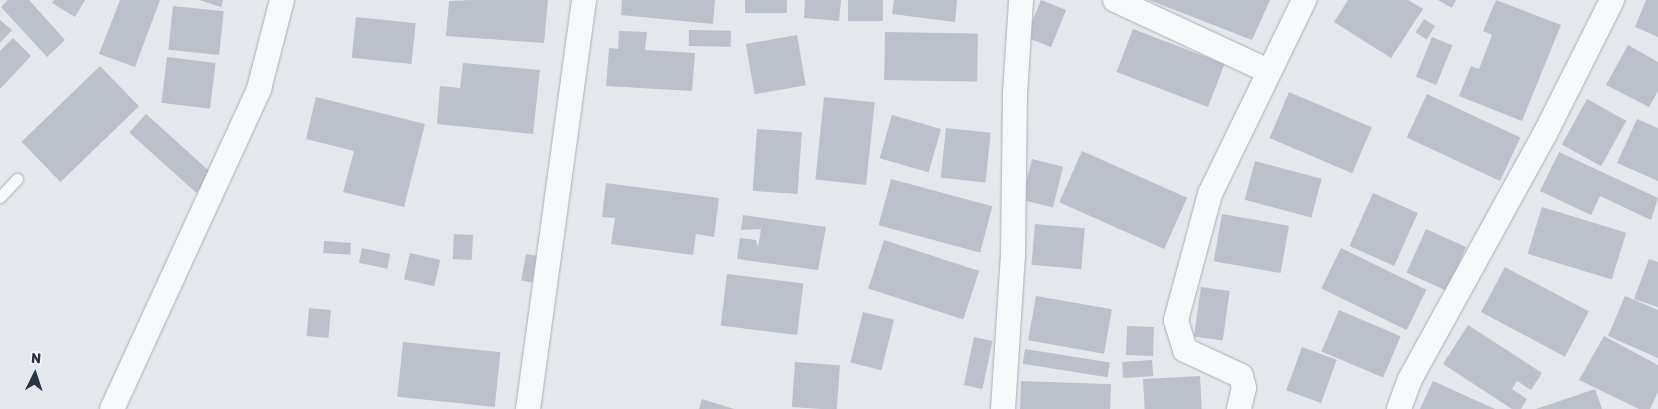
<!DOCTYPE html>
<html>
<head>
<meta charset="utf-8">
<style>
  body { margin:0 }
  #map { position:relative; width:1658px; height:409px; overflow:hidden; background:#e4e7ec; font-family:Rubik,sans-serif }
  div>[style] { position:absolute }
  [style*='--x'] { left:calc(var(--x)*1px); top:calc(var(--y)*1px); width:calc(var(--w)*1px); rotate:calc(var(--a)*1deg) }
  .building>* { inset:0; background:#bbc0ca; transform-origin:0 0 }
  .roads { filter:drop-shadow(0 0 1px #a9aeb7) drop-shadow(0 0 1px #a9aeb7) }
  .service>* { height:11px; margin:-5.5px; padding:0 5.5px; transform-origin:5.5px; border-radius:5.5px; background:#f7f8fa }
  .minor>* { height:24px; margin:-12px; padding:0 12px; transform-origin:12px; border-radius:12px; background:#f7f8fa }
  span { translate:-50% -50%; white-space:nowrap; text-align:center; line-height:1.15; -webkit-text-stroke:4px #f4f6f9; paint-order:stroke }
  .north { position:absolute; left:10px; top:349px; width:50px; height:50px; -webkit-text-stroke:4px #f4f6f9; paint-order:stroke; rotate:4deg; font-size:14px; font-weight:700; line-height:20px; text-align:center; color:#2b3445 }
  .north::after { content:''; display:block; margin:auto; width:18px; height:22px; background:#2b3445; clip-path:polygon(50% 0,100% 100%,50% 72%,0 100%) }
</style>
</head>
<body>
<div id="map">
  <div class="building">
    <i style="clip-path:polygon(8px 0,29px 0,65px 40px,47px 57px,1px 7px)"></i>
    <i style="clip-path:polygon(54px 0,85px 0,75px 17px,52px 3px)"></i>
    <i style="clip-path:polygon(120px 0,160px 0,135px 67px,99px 54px)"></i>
    <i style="clip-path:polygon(199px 0,223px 0,221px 7px)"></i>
    <i style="clip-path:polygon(472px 0,548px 0,544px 43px,446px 36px,449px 1px)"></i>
    <i style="clip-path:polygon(622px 0,715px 0,713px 24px,621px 15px)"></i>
    <i style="left:745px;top:0;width:42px;height:13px"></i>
    <i style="clip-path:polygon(805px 0,841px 0,839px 21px,804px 18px)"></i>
    <i style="left:848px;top:0;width:35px;height:21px"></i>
    <i style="clip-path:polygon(894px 0,957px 0,955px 22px,892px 14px)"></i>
    <i style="left:1041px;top:0;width:27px;height:40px;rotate:22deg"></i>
    <i style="clip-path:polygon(1149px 0,1270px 0,1252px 40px)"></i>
    <i style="clip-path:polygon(1348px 0,1408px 0,1423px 9px,1391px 58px,1334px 22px)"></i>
    <i style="clip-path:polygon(1438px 0,1456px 0,1452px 8px)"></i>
    <i style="clip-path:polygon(1496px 0,1561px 25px,1522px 121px,1459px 96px,1471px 66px,1479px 69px,1492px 35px,1483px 31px)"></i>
    <i style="clip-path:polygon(1646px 0,1658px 0,1658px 37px,1635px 27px)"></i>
    <i style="left:173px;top:6px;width:51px;height:44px;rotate:6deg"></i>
    <i style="left:356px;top:17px;width:60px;height:41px;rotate:6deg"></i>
    <i style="left:1424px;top:19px;width:13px;height:16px;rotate:32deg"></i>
    <i style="clip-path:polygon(0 20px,12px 30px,0 43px)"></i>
    <i style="left:1133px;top:29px;width:98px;height:46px;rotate:21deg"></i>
    <i style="left:689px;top:30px;width:42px;height:16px;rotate:1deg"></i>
    <i style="clip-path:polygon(619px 31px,647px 32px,645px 50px,695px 53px,692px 91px,606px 86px,609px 48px,618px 49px)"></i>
    <i style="left:885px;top:32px;width:93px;height:48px;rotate:1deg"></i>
    <i style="left:797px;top:35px;width:51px;height:52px;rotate:80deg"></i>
    <i style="left:1432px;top:37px;width:22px;height:43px;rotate:22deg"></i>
    <i style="clip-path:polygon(13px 38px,31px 56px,0 89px,0 51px)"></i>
    <i style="clip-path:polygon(1628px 45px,1658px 62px,1658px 91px,1649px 107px,1606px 85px)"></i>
    <i style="left:167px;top:57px;width:49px;height:46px;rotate:7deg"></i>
    <i style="clip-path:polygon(463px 63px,540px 70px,533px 134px,437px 124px,440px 86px,460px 88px)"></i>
    <i style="left:100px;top:66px;width:56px;height:109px;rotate:46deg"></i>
    <i style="left:1289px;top:92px;width:90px;height:50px;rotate:23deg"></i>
    <i style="left:1427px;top:94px;width:103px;height:48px;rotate:25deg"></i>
    <i style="clip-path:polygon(316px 97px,425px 124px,404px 207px,343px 192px,354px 151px,306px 139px)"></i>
    <i style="left:824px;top:97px;width:51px;height:83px;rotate:6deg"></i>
    <i style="left:1587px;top:99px;width:45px;height:52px;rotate:29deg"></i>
    <i style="left:146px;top:114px;width:90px;height:25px;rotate:42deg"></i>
    <i style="left:892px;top:115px;width:51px;height:45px;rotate:16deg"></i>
    <i style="clip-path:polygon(1637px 119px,1658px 128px,1658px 181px,1617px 163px)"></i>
    <i style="left:946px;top:128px;width:45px;height:50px;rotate:6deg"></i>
    <i style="left:757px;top:129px;width:45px;height:62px;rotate:4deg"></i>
    <i style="left:1082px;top:151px;width:115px;height:56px;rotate:24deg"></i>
    <i style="clip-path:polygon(1559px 152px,1658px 198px,1651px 220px,1600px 196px,1591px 215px,1540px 191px)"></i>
    <i style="left:1032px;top:159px;width:32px;height:42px;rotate:14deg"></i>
    <i style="left:1255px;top:161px;width:69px;height:40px;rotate:15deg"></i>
    <i style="left:891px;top:179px;width:105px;height:48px;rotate:15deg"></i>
    <i style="clip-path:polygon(606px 183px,719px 198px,714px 237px,696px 234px,693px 255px,611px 244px,615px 218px,602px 217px)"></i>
    <i style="left:1373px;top:193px;width:49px;height:58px;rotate:24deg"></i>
    <i style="left:1542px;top:207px;width:88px;height:49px;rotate:17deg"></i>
    <i style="left:1222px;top:214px;width:68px;height:48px;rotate:10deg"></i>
    <i style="clip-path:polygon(743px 215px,826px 227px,818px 270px,737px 259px,740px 238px,756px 240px,758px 248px,761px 229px,741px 230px)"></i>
    <i style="left:1035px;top:224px;width:50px;height:41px;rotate:5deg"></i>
    <i style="left:1426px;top:229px;width:44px;height:48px;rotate:24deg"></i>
    <i style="left:454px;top:234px;width:19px;height:25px;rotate:3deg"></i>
    <i style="left:884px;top:240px;width:100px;height:51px;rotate:18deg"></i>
    <i style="left:324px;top:241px;width:27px;height:12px;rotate:4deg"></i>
    <i style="left:362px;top:248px;width:29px;height:15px;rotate:12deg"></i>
    <i style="left:1341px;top:248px;width:95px;height:45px;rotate:26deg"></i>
    <i style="left:410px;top:253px;width:31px;height:27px;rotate:13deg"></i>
    <i style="left:526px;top:254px;width:11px;height:27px;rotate:10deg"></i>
    <i style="clip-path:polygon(1649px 259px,1658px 262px,1658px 307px,1634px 299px)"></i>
    <i style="left:1505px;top:267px;width:95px;height:51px;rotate:28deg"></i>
    <i style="left:727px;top:274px;width:77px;height:52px;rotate:7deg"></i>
    <i style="left:1201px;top:287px;width:29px;height:50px;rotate:8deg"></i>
    <i style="left:1036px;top:296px;width:77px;height:45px;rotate:10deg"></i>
    <i style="clip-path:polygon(1625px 296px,1658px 310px,1658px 358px,1608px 336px)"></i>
    <i style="left:309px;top:308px;width:22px;height:28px;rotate:5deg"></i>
    <i style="left:1339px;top:310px;width:67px;height:45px;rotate:23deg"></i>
    <i style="left:863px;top:312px;width:32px;height:52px;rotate:14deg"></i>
    <i style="clip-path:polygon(1468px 325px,1542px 373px,1531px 390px,1517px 381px,1512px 389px,1527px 399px,1521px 409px,1512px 409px,1443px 364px)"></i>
    <i style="left:1127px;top:326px;width:27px;height:29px;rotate:2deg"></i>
    <i style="clip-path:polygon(1604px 336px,1658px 365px,1658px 392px,1650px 409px,1639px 409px,1579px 380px)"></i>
    <i style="left:974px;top:337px;width:19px;height:49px;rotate:12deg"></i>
    <i style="left:403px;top:342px;width:98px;height:55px;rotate:6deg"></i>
    <i style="left:1302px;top:347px;width:37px;height:46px;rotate:20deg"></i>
    <i style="left:1025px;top:349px;width:86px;height:15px;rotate:9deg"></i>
    <i style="left:1152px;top:360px;width:16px;height:30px;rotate:86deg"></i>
    <i style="left:795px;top:362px;width:45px;height:45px;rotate:4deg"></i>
    <i style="left:1200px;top:376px;width:33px;height:57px;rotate:87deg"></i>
    <i style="left:1021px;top:381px;width:90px;height:28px;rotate:2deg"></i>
    <i style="clip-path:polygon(1433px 381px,1495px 409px,1420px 409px)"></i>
    <i style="clip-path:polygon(1595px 389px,1602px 409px,1536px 409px)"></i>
    <i style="clip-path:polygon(702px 399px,734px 409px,699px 409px)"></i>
  </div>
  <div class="roads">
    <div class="service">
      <i style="--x:0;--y:197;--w:25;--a:-47"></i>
    </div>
    <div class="minor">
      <i style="--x:1115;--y:0;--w:166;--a:24.9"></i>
      <i style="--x:112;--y:409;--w:352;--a:-65.3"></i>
      <i style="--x:259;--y:89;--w:92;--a:-75.5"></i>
      <i style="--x:528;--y:409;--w:413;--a:-82.2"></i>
      <i style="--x:1003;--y:409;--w:153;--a:-86.3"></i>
      <i style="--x:1013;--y:256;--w:162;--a:-89.3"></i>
      <i style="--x:1015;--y:94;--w:94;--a:-86.3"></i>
      <i style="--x:1239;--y:409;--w:22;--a:-77"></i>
      <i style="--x:1244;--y:388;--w:12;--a:-104"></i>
      <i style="--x:1241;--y:376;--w:62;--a:-155.1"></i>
      <i style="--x:1185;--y:350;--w:31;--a:-107"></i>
      <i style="--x:1176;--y:320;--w:131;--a:-74.9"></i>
      <i style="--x:1210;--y:194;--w:216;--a:-64.1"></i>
      <i style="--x:1399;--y:409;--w:30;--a:-70"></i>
      <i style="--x:1409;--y:381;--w:282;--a:-61.2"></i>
      <i style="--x:1545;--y:134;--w:150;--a:-63.4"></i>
    </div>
  </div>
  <div class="north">N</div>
</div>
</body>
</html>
